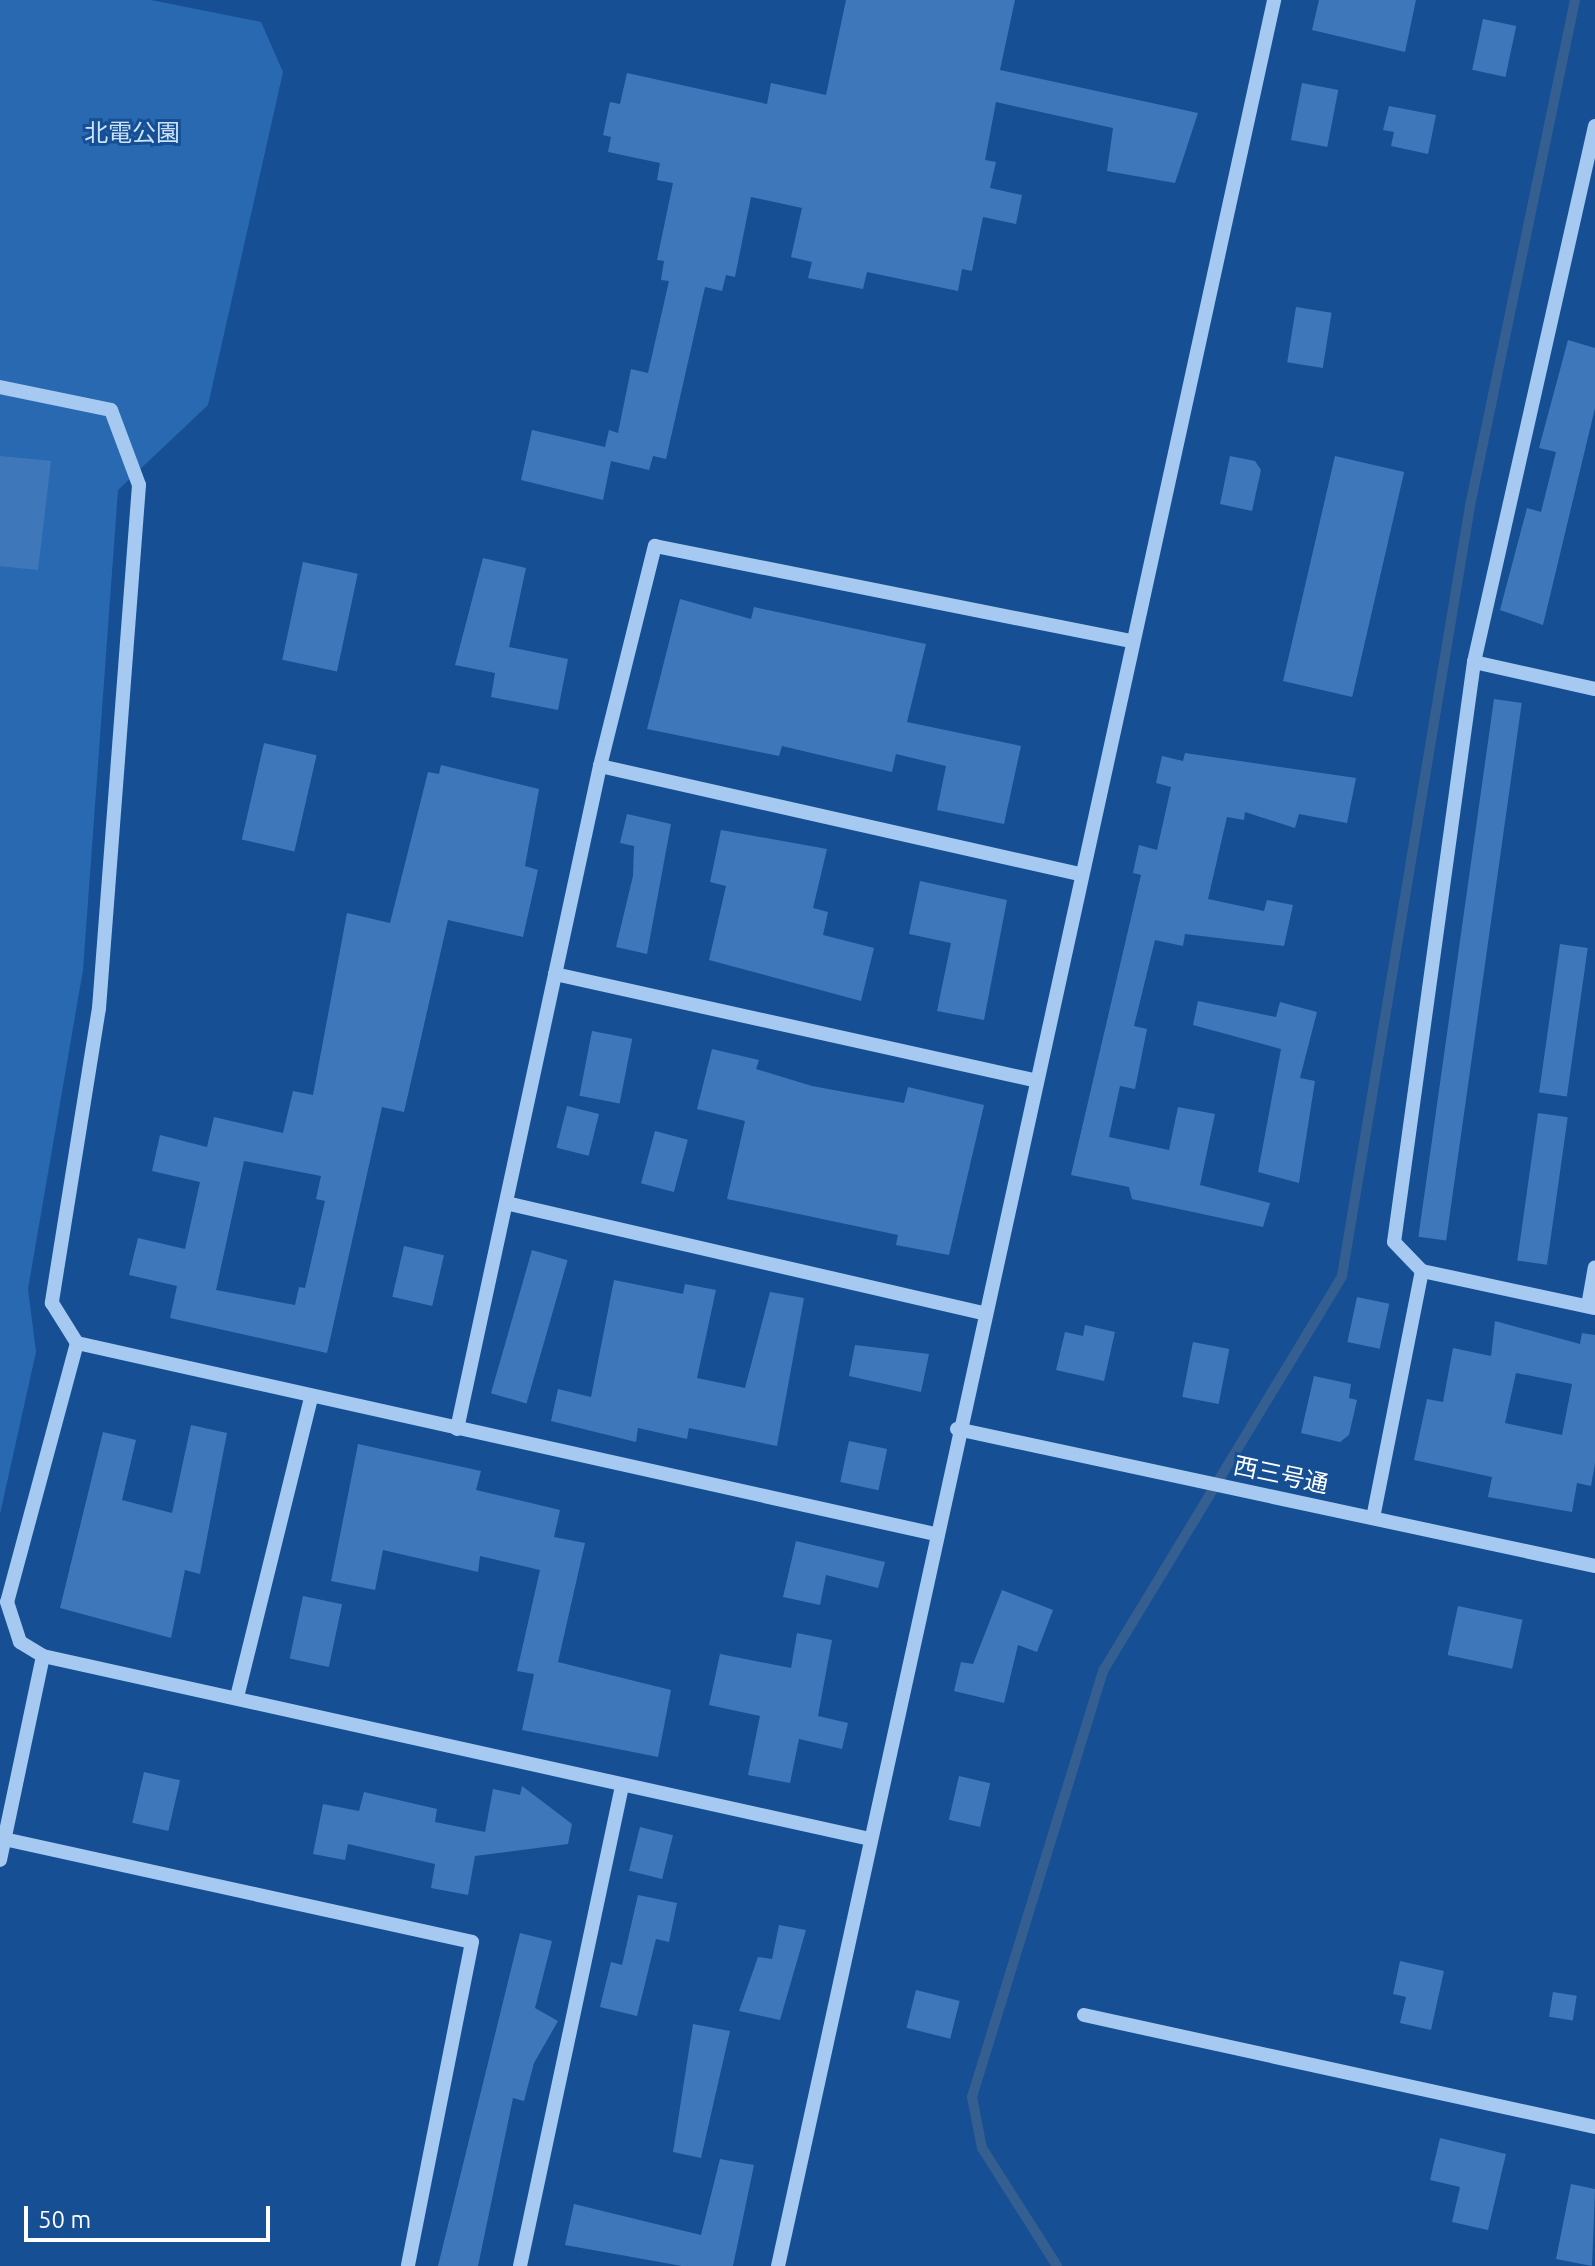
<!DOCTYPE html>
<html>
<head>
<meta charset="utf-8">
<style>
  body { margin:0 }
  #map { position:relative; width:1595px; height:2266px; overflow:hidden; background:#164f93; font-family:Ubuntu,"Noto Sans JP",sans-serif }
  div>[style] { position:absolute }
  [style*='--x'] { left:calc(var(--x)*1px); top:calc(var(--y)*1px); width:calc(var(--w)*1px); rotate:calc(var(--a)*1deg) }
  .green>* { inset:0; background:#2969b1 }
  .stream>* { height:10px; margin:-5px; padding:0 5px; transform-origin:5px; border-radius:5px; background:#355f90 }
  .building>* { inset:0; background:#3f78ba; transform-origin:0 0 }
  .minor>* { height:14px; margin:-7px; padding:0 7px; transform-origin:7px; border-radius:7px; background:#a5c9f1 }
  span { translate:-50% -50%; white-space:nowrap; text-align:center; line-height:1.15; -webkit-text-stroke:6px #164f93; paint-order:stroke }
  .park-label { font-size:24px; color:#cce3fc }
  .street-label { font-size:24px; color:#fff }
  .scale { position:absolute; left:24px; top:2206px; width:246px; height:36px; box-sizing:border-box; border:4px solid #fff; border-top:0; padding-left:10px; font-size:24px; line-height:28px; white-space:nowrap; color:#fff; -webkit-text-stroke:6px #164f93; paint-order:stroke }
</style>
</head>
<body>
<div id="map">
  <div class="green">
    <i style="clip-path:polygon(0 0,151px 0,261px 22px,283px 72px,208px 405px,118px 490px,83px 970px,28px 1289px,36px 1352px,0 1514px)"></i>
  </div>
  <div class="stream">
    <i style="--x:1057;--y:2266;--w:140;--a:-122.4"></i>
    <i style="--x:982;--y:2148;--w:52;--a:-101.1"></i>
    <i style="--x:972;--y:2097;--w:446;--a:-72.9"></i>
    <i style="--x:1103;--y:1671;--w:462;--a:-58.8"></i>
    <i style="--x:1342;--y:1276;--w:781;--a:-80.56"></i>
    <i style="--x:1470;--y:506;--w:517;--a:-78.28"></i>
  </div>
  <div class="building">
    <i style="clip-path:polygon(846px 0,1015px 0,1000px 70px,1198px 113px,1175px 183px,1107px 171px,1113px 128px,996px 102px,985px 160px,996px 162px,990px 188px,1022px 195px,1016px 224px,983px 217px,972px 271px,962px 269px,958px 291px,867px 272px,863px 289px,808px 278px,812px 262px,791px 257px,802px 208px,751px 197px,735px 277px,726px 275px,722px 291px,705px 287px,666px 459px,653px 456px,649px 470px,611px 461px,603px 500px,521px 480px,532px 430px,605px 447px,609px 430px,618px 433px,631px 369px,648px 373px,669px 281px,661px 280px,664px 261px,657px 260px,673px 183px,657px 180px,660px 163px,608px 152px,611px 137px,603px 135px,610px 102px,620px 104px,627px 73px,767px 104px,771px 83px,826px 95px)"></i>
    <i style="clip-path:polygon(1319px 0,1416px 0,1405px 52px,1312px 30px)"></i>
    <i style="left:1483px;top:19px;width:34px;height:52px;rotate:12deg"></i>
    <i style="left:1302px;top:83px;width:37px;height:58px;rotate:11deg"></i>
    <i style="clip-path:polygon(1389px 106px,1436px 115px,1428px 154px,1391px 146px,1394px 132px,1383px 130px)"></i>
    <i style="left:1296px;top:307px;width:36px;height:56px;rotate:9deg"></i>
    <i style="clip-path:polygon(1568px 340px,1595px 348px,1595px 408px,1543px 625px,1500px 610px,1527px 508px,1541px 512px,1556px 452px,1539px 448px)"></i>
    <i style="clip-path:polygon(0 456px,51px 461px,38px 570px,0 566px)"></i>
    <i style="clip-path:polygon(1230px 456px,1255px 461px,1261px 470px,1252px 511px,1220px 504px)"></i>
    <i style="left:1335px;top:456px;width:71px;height:231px;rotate:13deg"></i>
    <i style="clip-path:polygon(483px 558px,526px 568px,509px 647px,568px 659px,558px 710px,491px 697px,495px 673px,455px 665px)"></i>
    <i style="left:303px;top:562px;width:56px;height:100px;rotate:12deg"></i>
    <i style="clip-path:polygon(680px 599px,751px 619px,754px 607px,926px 644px,907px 722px,1021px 746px,1004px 824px,937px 810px,946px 766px,896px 754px,892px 772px,782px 746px,779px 756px,647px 729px)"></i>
    <i style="left:1494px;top:699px;width:28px;height:543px;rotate:8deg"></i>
    <i style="left:264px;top:743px;width:54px;height:99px;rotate:13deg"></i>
    <i style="clip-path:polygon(1185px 753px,1356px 778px,1347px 823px,1299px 814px,1295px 828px,1245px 812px,1244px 820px,1227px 817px,1208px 899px,1264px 911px,1267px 900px,1293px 905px,1284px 946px,1185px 934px,1183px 946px,1155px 940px,1134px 1026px,1147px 1029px,1135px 1089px,1120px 1086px,1109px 1137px,1169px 1150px,1178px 1107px,1215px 1114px,1200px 1185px,1270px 1203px,1263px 1227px,1132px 1199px,1129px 1187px,1071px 1175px,1141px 875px,1133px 873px,1139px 845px,1157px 850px,1171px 787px,1156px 783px,1162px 756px,1183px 761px)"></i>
    <i style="clip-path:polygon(evenodd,441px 765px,539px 789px,525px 866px,538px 870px,523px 937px,448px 920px,404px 1112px,382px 1107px,327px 1353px,170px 1318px,177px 1286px,129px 1275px,138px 1238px,185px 1249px,200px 1182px,152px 1171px,160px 1135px,207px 1147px,214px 1117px,283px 1133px,293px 1091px,313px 1095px,347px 913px,390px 923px,428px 772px,439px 774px,441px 765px,244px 1161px,321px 1176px,316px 1199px,325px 1201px,305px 1288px,299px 1287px,295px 1305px,216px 1290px,244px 1161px)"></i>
    <i style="clip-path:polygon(627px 814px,671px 824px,647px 954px,616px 947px,633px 876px,634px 846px,620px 843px)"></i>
    <i style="clip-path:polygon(721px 830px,827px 849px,813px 908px,828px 912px,823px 935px,874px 948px,861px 1001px,709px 960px,726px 886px,710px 882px)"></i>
    <i style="clip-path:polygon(920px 881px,1007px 900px,984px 1020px,937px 1011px,951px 943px,909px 934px)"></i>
    <i style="left:1560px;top:944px;width:28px;height:150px;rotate:8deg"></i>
    <i style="clip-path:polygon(1198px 1001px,1276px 1017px,1280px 1002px,1317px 1012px,1300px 1078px,1315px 1081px,1299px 1183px,1258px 1172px,1281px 1049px,1193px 1025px)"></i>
    <i style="left:592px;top:1031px;width:41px;height:66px;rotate:11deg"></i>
    <i style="clip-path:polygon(712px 1049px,759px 1060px,756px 1069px,812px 1086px,904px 1103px,908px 1087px,984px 1105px,949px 1255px,896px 1245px,898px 1235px,727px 1199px,745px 1121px,697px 1109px)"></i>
    <i style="left:567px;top:1106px;width:33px;height:43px;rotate:14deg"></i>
    <i style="left:1538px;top:1113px;width:30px;height:149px;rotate:8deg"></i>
    <i style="left:655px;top:1131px;width:34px;height:54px;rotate:15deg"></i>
    <i style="left:404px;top:1246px;width:41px;height:52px;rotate:13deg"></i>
    <i style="left:532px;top:1250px;width:37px;height:149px;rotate:16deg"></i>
    <i style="clip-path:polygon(614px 1280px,683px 1294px,685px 1284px,716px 1290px,697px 1378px,745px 1388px,770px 1292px,804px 1298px,777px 1446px,689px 1428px,687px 1439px,638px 1428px,636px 1442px,551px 1421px,558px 1389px,591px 1397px)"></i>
    <i style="left:1357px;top:1297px;width:33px;height:46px;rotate:12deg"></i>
    <i style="clip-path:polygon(evenodd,1495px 1321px,1580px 1344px,1582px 1333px,1595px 1335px,1595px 1463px,1591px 1486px,1577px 1483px,1572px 1512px,1488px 1497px,1492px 1477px,1414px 1460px,1427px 1399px,1443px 1402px,1453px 1348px,1491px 1356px,1495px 1321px,1516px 1373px,1572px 1384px,1562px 1435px,1505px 1423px,1516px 1373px)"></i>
    <i style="clip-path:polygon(1085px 1325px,1115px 1332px,1104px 1381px,1056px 1370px,1065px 1332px,1083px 1336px)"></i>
    <i style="left:1193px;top:1342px;width:37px;height:56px;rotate:11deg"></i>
    <i style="clip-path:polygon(855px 1345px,929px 1354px,921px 1392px,849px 1376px)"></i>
    <i style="clip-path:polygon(1314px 1376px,1351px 1384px,1349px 1398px,1357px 1400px,1349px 1435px,1340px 1442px,1301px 1433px)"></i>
    <i style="clip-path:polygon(191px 1425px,227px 1433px,200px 1574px,185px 1570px,171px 1638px,60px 1608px,103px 1432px,136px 1440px,122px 1500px,172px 1513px)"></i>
    <i style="left:849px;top:1441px;width:39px;height:42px;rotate:12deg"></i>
    <i style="clip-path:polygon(358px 1444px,481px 1471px,476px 1490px,560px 1510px,554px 1537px,585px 1543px,558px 1662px,671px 1690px,658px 1757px,522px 1730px,534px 1674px,517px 1671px,540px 1570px,480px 1556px,478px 1572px,383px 1550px,375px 1590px,331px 1581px)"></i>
    <i style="clip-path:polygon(796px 1541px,885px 1562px,878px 1588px,826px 1575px,820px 1605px,783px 1597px)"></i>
    <i style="clip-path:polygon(1002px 1590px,1053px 1610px,1037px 1652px,1018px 1645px,1004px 1703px,954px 1691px,961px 1662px,973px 1664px)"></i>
    <i style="left:303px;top:1596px;width:40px;height:64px;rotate:12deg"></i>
    <i style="left:1458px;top:1606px;width:66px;height:50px;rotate:12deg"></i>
    <i style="clip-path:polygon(797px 1633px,832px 1640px,818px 1716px,848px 1723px,842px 1749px,799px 1739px,790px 1783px,748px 1775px,760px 1716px,709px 1705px,720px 1654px,791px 1668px)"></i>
    <i style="left:144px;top:1772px;width:37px;height:52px;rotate:13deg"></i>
    <i style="left:959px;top:1776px;width:32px;height:45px;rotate:13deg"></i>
    <i style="clip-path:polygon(522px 1786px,572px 1824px,568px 1844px,475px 1856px,468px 1895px,431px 1888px,435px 1864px,348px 1844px,345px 1860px,313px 1854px,323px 1804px,359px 1811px,364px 1792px,437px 1809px,435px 1822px,485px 1832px,493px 1789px,520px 1795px)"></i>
    <i style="left:640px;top:1827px;width:34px;height:45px;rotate:14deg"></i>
    <i style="clip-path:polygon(638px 1895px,677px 1903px,669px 1942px,656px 1939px,637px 2016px,600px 2007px,611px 1962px,622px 1965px)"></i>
    <i style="clip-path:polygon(779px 1925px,806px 1930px,780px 2020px,739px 2011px,758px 1957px,772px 1959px)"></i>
    <i style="clip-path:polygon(520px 1933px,552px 1941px,535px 2008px,558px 2021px,534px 2063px,524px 2101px,513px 2098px,478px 2266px,438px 2266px)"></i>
    <i style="clip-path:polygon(1400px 1961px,1444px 1971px,1431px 2030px,1400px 2023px,1406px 1997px,1393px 1994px)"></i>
    <i style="left:916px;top:1990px;width:45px;height:39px;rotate:14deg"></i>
    <i style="left:1553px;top:1992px;width:24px;height:25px;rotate:9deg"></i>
    <i style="clip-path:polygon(693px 2024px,730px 2031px,701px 2158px,673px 2152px)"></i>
    <i style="clip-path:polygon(1440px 2138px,1506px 2154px,1488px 2230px,1452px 2222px,1460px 2187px,1430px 2180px)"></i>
    <i style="clip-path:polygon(720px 2159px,754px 2165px,733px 2266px,682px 2266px,565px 2245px,574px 2204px,701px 2235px)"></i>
    <i style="clip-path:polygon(1571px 2184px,1595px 2189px,1592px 2266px,1556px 2259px)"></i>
  </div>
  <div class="minor">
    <i style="--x:1595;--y:126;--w:549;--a:102.72"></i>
    <i style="--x:1474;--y:662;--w:585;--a:97.85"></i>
    <i style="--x:1394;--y:1242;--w:40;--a:46"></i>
    <i style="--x:1422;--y:1271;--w:177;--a:12.1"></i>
    <i style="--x:0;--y:387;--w:113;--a:11.7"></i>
    <i style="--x:111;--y:410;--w:80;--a:69.5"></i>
    <i style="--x:139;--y:485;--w:525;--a:94.37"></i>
    <i style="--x:99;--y:1008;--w:299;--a:99.1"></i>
    <i style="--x:52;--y:1303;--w:47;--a:58"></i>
    <i style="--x:77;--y:1343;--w:879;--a:12.55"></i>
    <i style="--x:1474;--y:662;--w:124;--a:12.6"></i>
    <i style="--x:600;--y:766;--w:227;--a:-76"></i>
    <i style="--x:655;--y:546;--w:486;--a:11.3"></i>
    <i style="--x:555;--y:974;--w:493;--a:12.5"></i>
    <i style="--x:506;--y:1203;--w:492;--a:13"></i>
    <i style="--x:1588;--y:1306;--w:39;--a:-80"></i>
    <i style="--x:77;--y:1343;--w:268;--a:105.1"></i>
    <i style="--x:7;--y:1602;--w:42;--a:72"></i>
    <i style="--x:20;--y:1642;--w:27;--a:31"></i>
    <i style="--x:43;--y:1656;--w:847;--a:12.48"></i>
    <i style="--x:457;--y:1429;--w:678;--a:-77.83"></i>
    <i style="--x:600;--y:766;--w:492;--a:12.7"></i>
    <i style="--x:957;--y:1429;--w:653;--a:12.12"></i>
    <i style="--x:1373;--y:1518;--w:252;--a:-78.8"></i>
    <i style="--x:237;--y:1697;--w:308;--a:-76.1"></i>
    <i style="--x:4;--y:1839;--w:479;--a:12.4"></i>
    <i style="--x:472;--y:1942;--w:330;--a:101.2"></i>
    <i style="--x:0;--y:1860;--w:208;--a:-78.1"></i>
    <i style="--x:1084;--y:2015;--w:523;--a:12.36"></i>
    <i style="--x:520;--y:2266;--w:491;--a:-78"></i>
    <i style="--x:778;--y:2266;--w:2320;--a:-77.65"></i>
  </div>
  <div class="park-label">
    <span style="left:132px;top:133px">北電公園</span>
  </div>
  <div class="street-label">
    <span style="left:1281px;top:1475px;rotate:12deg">西三号通</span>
  </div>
  <div class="scale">50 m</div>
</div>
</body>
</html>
